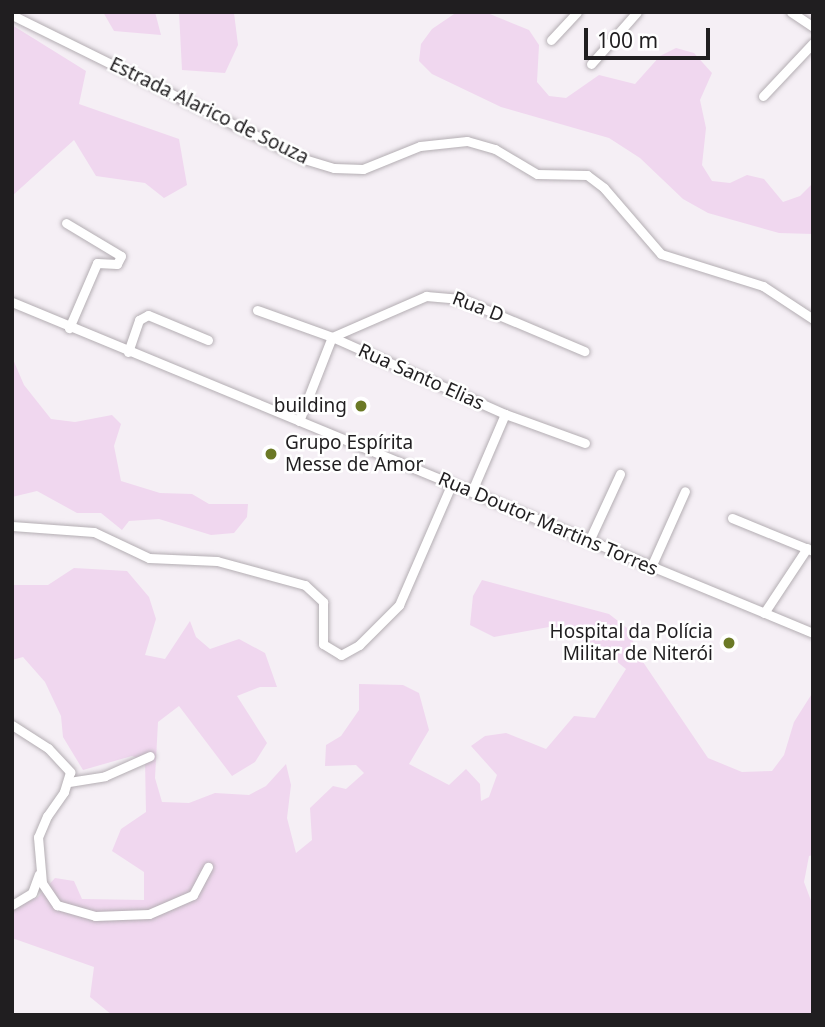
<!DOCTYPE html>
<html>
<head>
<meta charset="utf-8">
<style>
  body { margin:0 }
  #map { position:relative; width:825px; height:1027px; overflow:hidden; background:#f5eff5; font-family:"Noto Sans",sans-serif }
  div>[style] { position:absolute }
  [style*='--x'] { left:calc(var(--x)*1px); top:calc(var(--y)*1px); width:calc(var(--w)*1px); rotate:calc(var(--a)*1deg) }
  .green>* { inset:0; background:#f0d7ef }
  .roads { filter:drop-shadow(0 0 2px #b4aeb3) drop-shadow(0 0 2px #b4aeb3) }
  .street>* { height:9px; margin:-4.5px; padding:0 4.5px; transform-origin:4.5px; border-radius:4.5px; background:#fff }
  .dots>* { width:19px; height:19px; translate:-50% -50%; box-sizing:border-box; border:4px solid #fff; border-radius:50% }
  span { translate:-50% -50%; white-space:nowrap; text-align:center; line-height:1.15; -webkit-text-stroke:5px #fff; paint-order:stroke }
  .street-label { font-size:19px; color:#201e20 }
  .poi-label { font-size:19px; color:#201e20 }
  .right { translate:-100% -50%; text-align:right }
  .left { translate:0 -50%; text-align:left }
  .frame { position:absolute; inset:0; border:14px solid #201e20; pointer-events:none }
  .scale { position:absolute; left:584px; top:28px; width:126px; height:32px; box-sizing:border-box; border:4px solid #201e20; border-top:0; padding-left:9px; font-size:21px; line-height:24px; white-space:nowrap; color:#201e20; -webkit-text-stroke:5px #fff; paint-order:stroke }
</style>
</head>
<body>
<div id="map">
  <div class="green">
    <i style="clip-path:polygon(103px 12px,155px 12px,161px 35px,114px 31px)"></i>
    <i style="clip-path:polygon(179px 12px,234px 13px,238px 45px,225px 73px,182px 70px)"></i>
    <i style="clip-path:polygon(457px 12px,485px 12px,529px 30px,539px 45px,537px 82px,549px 96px,566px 98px,599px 75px,635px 84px,660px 56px,676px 48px,694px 53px,712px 73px,700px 100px,706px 128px,702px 165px,712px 181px,730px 183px,747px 175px,764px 179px,783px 202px,800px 196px,813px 183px,813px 234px,779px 233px,708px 213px,683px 199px,640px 158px,609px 138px,501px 107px,432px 74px,419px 61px,421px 44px,432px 29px)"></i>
    <i style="clip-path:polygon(12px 25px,86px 71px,79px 104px,179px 139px,187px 185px,164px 198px,145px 183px,96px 176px,74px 140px,12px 196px)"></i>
    <i style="clip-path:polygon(12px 357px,24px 385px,51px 419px,75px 422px,112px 415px,121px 424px,114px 446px,121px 481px,160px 493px,192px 494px,209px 504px,248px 504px,247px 517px,234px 533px,211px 535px,159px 519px,129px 521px,122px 530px,101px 513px,77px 513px,37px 491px,12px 497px)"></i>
    <i style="clip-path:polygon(74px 568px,127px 571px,149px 597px,156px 619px,145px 655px,165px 659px,190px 621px,196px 637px,210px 649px,239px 639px,265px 653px,277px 687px,260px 687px,237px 696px,267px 743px,255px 762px,232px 776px,179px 706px,158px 722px,155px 778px,162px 802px,189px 803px,215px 793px,249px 795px,266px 786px,286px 764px,291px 785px,287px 818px,296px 853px,312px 840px,310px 808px,333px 786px,346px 789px,364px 773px,356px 765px,325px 766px,326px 745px,341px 736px,359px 710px,359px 684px,403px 685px,419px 693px,429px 730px,409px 764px,449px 785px,466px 769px,480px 784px,481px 801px,489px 797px,497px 775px,471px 746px,485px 736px,506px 733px,546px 749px,574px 716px,595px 718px,626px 669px,599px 647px,549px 627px,494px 637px,470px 625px,473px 596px,482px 580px,609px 614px,627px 628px,641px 659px,708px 758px,742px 772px,772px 771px,784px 755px,794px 722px,813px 692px,813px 855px,809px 856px,804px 882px,813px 906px,813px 1015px,112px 1015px,90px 997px,94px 967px,12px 938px,12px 909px,38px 897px,55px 878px,74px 881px,82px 899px,144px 900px,144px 872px,112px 851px,121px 829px,146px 812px,145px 761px,132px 756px,83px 770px,63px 737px,61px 716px,45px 682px,23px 657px,12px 660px,12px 585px,48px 585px)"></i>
  </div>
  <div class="roads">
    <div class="street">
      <i style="--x:791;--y:12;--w:27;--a:34"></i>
      <i style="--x:12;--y:15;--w:326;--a:26.3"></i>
      <i style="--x:304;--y:159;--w:31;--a:17"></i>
      <i style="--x:334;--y:168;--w:29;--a:2"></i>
      <i style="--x:363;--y:169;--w:61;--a:-22"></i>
      <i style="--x:420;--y:146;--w:47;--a:-6.1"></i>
      <i style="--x:467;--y:141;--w:29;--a:16"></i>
      <i style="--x:495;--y:149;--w:49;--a:30.8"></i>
      <i style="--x:537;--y:174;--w:50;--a:1.1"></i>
      <i style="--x:587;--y:175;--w:21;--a:37"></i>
      <i style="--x:604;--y:188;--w:87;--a:49.2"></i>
      <i style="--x:661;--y:254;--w:107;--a:17.4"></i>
      <i style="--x:763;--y:286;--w:60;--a:33.4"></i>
      <i style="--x:551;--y:40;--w:38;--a:-47"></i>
      <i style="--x:591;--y:64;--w:69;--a:-48.5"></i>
      <i style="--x:763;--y:96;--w:73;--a:-46.7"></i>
      <i style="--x:66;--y:223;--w:64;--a:31"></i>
      <i style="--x:121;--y:256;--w:9;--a:117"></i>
      <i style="--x:117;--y:264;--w:20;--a:-177"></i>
      <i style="--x:97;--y:263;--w:71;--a:113.3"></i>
      <i style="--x:12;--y:302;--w:867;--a:22.45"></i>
      <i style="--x:257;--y:310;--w:80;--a:19.8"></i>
      <i style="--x:332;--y:337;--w:189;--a:24"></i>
      <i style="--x:505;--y:414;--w:85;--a:19.9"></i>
      <i style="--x:128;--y:352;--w:34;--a:-71"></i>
      <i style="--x:139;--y:320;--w:10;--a:-29"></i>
      <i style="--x:148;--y:315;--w:65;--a:22.6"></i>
      <i style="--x:299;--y:421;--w:90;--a:-68.6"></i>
      <i style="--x:332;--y:337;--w:103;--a:-23.6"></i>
      <i style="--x:426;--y:296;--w:35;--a:5"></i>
      <i style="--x:461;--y:299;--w:134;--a:22.9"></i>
      <i style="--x:472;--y:491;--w:84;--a:-66.8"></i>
      <i style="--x:732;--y:518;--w:87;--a:22.2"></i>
      <i style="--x:12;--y:526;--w:82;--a:4.2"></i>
      <i style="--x:94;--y:532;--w:61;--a:25.3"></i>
      <i style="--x:149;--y:558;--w:68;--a:2.5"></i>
      <i style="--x:217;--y:561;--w:91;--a:15.3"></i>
      <i style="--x:305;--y:585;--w:25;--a:43"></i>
      <i style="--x:323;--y:602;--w:42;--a:90"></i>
      <i style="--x:323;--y:644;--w:21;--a:31"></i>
      <i style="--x:341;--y:655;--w:21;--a:-29"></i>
      <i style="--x:359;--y:645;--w:57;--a:-45"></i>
      <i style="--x:399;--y:605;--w:133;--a:-66.5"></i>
      <i style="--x:589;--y:541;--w:74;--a:-65.2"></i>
      <i style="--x:651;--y:567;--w:83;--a:-65.9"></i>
      <i style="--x:764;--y:613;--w:78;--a:-56.5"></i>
      <i style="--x:12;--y:725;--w:43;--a:32.6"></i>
      <i style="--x:48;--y:748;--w:33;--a:47"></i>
      <i style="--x:70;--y:772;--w:21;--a:107"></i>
      <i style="--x:64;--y:792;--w:29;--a:125"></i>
      <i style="--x:47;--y:816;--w:23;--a:113"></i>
      <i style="--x:38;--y:837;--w:46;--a:85"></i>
      <i style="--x:42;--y:883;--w:27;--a:56"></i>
      <i style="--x:57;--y:905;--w:40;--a:16"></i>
      <i style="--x:95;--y:916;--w:54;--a:-2.1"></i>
      <i style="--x:149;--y:914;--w:48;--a:-23.4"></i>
      <i style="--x:193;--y:895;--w:32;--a:-62"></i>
      <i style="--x:69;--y:782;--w:36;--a:-9"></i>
      <i style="--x:105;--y:776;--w:49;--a:-24"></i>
      <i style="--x:12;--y:905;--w:23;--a:-31"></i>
      <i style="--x:32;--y:893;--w:20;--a:-70"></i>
    </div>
  </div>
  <div class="dots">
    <i style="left:361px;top:406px;background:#6b7925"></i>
    <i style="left:271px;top:454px;background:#6b7925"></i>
    <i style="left:729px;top:643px;background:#6b7925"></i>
  </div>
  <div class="street-label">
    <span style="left:209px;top:111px;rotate:26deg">Estrada Alarico de Souza</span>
    <span style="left:478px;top:307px;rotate:21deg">Rua D</span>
    <span style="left:421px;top:377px;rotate:24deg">Rua Santo Elias</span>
    <span style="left:548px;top:524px;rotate:23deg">Rua Doutor Martins Torres</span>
  </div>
  <div class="poi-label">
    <span class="right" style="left:347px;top:406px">building</span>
    <span class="left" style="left:285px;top:454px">Grupo Espírita<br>Messe de Amor</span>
    <span class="right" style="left:713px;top:643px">Hospital da Polícia<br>Militar de Niterói</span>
  </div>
  <div class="frame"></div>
  <div class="scale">100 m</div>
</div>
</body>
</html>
